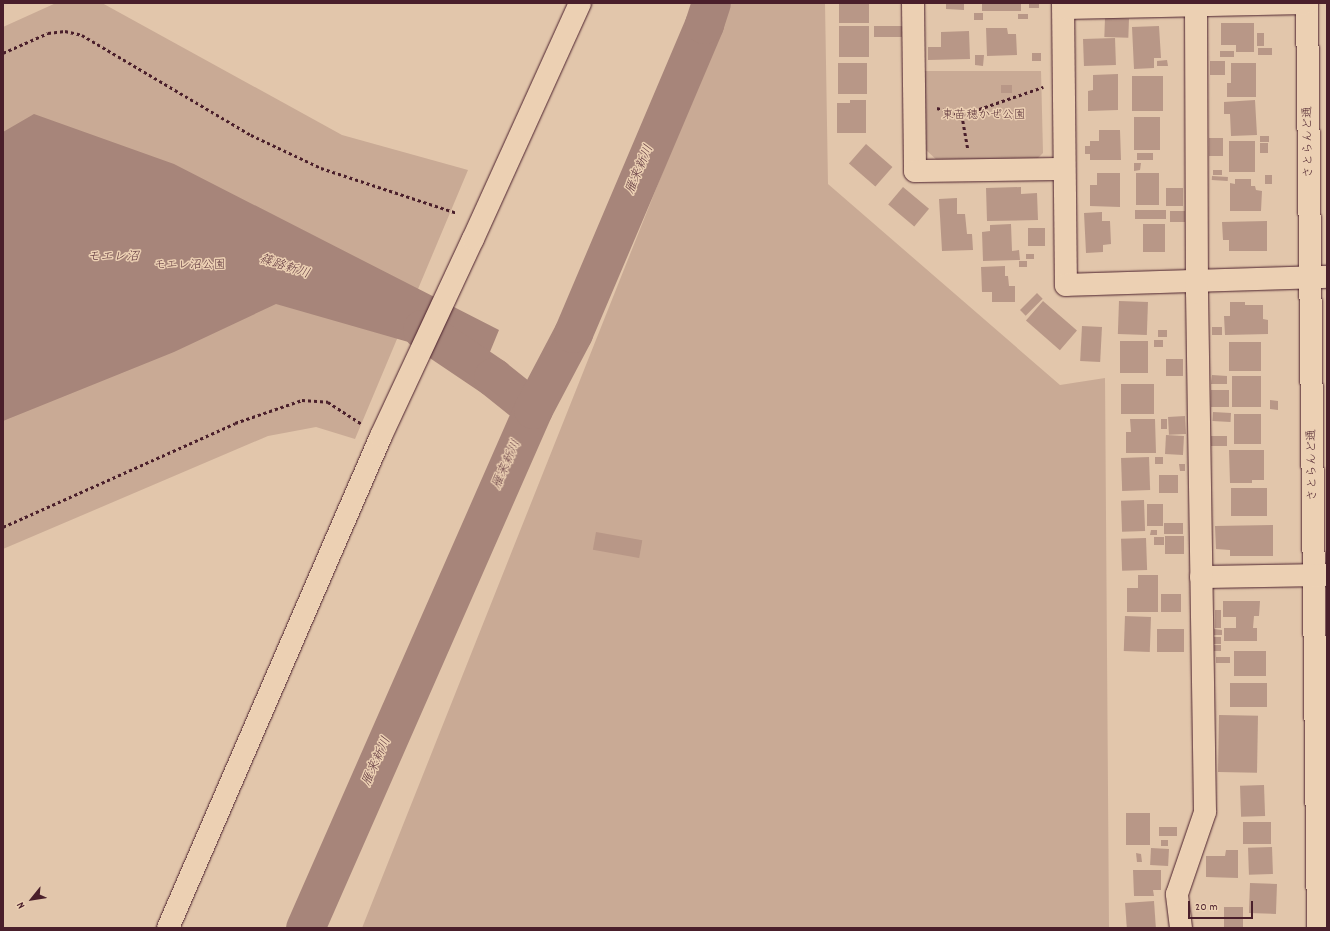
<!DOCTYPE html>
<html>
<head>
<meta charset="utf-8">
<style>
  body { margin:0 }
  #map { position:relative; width:1330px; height:931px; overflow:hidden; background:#e2c6ab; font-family:Dekko,"Klee One",sans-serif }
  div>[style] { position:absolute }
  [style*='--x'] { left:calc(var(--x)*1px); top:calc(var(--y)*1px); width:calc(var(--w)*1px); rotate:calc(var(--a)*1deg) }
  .green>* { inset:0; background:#c9aa95 }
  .water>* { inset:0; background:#a7857a }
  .river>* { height:39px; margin:-19.5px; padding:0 19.5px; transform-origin:19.5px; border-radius:19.5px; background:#a7857a }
  .building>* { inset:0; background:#b89787; transform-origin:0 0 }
  .path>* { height:2.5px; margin-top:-1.25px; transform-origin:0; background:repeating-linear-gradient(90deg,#4a1f2b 0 3px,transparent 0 6px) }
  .roads { filter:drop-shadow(0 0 1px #4a1f2b) drop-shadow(0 0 1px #4a1f2b) }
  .minor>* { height:22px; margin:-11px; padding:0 11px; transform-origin:11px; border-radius:11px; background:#ecd0b3 }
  span { translate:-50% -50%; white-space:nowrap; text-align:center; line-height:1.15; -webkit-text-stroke:3px #ecd0b3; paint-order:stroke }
  .park-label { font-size:12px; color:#5d343b }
  .street-label { font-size:12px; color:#4a1f2b }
  .water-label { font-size:13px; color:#61383f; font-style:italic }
  .frame { position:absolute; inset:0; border:4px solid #4a1f2b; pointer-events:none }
  .north { position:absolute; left:12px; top:879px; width:40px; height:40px; -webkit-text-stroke:3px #ecd0b3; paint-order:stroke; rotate:240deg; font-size:11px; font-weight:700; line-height:16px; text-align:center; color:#4a1f2b }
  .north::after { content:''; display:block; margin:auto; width:14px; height:18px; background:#4a1f2b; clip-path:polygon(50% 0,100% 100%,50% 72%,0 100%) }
  .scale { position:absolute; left:1188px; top:901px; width:65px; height:18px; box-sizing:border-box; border:2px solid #4a1f2b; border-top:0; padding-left:5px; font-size:12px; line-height:14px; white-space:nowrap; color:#4a1f2b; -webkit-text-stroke:3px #ecd0b3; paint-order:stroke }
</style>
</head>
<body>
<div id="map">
  <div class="green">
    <i style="clip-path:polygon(56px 3px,102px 3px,342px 135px,468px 170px,355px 439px,316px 427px,268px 436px,3px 549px,3px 27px)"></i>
    <i style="clip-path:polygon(730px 3px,825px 3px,828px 184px,1060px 385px,1105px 378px,1109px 928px,362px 928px)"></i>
    <i style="clip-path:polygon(925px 71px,1041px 71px,1043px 153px,1034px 162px,939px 162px,926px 150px)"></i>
  </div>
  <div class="water">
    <i style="clip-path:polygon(34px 114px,174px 164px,499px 330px,485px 364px,276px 304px,174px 352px,3px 421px,3px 132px)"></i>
  </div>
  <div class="river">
    <i style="--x:422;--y:329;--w:86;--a:34.1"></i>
    <i style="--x:493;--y:377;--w:51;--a:38.7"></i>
    <i style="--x:305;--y:928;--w:567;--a:-66.28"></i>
    <i style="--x:533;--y:409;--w:86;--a:-62.2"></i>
    <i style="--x:573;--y:333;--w:336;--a:-67"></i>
    <i style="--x:704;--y:24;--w:22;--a:-72"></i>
  </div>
  <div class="building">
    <i style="left:839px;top:3px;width:30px;height:20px"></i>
    <i style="clip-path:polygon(946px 3px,964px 3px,964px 10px,946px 9px)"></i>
    <i style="left:982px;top:3px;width:39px;height:8px"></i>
    <i style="left:1029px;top:3px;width:10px;height:5px"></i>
    <i style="left:974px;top:13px;width:9px;height:7px"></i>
    <i style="left:1018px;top:14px;width:10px;height:5px"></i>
    <i style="left:1105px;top:18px;width:24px;height:19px;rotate:2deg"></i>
    <i style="clip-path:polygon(1221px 23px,1254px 23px,1254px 52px,1236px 52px,1236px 45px,1221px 45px)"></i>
    <i style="left:839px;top:26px;width:30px;height:31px"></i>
    <i style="left:874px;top:26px;width:28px;height:11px"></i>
    <i style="clip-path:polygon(1159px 26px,1161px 58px,1154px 58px,1154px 68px,1134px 69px,1132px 27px)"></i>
    <i style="clip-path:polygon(986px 28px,1007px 28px,1008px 34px,1016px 34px,1017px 55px,987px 56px)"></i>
    <i style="clip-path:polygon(969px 31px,970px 59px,928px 60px,928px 47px,941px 47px,941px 32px)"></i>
    <i style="left:1257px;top:33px;width:7px;height:13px"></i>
    <i style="left:1115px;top:38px;width:27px;height:32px;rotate:88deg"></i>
    <i style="left:1258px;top:48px;width:14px;height:7px"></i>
    <i style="left:1220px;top:51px;width:14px;height:6px"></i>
    <i style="left:1032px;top:53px;width:9px;height:8px"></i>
    <i style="clip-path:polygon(975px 55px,984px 55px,983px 66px,975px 65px)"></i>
    <i style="clip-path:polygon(1167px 60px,1168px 66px,1157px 66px,1157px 61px)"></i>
    <i style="left:1210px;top:61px;width:15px;height:14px"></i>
    <i style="left:838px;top:63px;width:29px;height:31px"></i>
    <i style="clip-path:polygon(1231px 63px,1256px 63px,1256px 97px,1227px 97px,1227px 83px,1231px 83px)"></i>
    <i style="clip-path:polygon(1118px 74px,1118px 110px,1088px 111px,1088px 91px,1093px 90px,1093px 75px)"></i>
    <i style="left:1132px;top:76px;width:31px;height:35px"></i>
    <i style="left:1001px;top:85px;width:11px;height:8px"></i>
    <i style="clip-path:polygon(850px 100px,866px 100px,866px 133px,837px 133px,837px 103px,850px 103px)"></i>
    <i style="clip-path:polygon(1255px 100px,1257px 135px,1231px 136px,1230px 114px,1224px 114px,1224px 102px)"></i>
    <i style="left:1134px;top:117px;width:26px;height:33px"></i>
    <i style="clip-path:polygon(1099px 130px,1120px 130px,1121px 160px,1090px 160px,1090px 154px,1085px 154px,1085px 146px,1090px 146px,1090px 141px,1099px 141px)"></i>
    <i style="left:1260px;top:136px;width:9px;height:6px"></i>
    <i style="left:1209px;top:138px;width:14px;height:18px"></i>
    <i style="left:1229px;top:141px;width:26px;height:31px"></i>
    <i style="left:1260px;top:143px;width:8px;height:10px"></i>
    <i style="left:866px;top:144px;width:35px;height:26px;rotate:41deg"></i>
    <i style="left:1137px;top:153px;width:16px;height:7px"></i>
    <i style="clip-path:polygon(1134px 163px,1141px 163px,1140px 170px,1134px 171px)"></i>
    <i style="left:1213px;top:170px;width:9px;height:5px"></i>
    <i style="clip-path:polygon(1097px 173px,1120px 173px,1120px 207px,1090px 206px,1090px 185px,1097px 185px)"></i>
    <i style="left:1136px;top:173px;width:23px;height:32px"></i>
    <i style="left:1265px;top:175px;width:7px;height:9px"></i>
    <i style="left:1212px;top:176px;width:16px;height:4px;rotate:4deg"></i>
    <i style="clip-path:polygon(1235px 179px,1251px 179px,1251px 186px,1255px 186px,1256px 190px,1262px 191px,1261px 211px,1230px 211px,1230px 183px,1235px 184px)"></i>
    <i style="left:903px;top:187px;width:34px;height:23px;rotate:40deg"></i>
    <i style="clip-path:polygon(1021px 187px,1021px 194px,1037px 193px,1038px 220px,987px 221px,986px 188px)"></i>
    <i style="left:1166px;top:188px;width:17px;height:18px"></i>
    <i style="clip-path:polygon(957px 198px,957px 214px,965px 214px,967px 234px,972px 234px,973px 250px,942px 251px,939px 199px)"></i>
    <i style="left:1166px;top:210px;width:9px;height:31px;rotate:90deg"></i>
    <i style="left:1170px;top:211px;width:15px;height:11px"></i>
    <i style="clip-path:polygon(1102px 212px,1102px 221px,1110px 221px,1111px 244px,1103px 245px,1103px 252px,1086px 253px,1084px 213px)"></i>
    <i style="clip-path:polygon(1267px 221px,1267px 251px,1229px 251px,1229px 240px,1223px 240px,1222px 222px)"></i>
    <i style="clip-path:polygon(1011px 224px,1012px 251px,1019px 250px,1020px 260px,983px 261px,982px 232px,990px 231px,990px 225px)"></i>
    <i style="left:1143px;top:224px;width:22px;height:28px"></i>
    <i style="left:1045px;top:228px;width:18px;height:17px;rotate:90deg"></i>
    <i style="left:1026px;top:254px;width:8px;height:5px"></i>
    <i style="left:1019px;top:261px;width:8px;height:6px"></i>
    <i style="clip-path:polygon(1005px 266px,1005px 276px,1008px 276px,1009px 286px,1015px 286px,1015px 302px,992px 302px,992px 292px,982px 292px,981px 267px)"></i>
    <i style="left:1037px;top:293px;width:8px;height:24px;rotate:45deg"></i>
    <i style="left:1043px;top:301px;width:45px;height:26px;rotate:41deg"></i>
    <i style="left:1119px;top:301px;width:29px;height:33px;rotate:2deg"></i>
    <i style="clip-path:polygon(1230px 302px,1245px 302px,1245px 305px,1263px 305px,1263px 319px,1268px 320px,1268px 334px,1225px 335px,1224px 316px,1230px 316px)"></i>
    <i style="left:1082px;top:326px;width:20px;height:35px;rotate:3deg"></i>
    <i style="left:1212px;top:327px;width:10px;height:8px"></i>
    <i style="left:1158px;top:330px;width:9px;height:7px"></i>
    <i style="left:1154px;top:340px;width:9px;height:7px"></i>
    <i style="left:1120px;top:341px;width:28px;height:32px"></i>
    <i style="left:1229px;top:342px;width:32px;height:29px"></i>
    <i style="left:1166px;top:359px;width:17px;height:17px"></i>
    <i style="clip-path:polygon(1212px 375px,1227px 376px,1227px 384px,1211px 384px)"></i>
    <i style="left:1232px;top:376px;width:29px;height:31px"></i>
    <i style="left:1121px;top:384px;width:33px;height:30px"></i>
    <i style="left:1211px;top:390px;width:18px;height:17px"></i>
    <i style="clip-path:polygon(1270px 400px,1278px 401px,1278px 410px,1270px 409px)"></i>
    <i style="left:1213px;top:412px;width:18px;height:9px;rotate:3deg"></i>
    <i style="left:1234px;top:414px;width:27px;height:30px"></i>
    <i style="left:1185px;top:416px;width:18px;height:17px;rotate:87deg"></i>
    <i style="clip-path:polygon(1130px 419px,1155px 419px,1156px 453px,1126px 453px,1126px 432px,1131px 432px)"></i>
    <i style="left:1161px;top:419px;width:6px;height:10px"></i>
    <i style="left:1166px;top:435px;width:18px;height:19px;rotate:3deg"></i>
    <i style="left:1211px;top:436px;width:16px;height:10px"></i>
    <i style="clip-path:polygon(1229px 450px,1264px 450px,1264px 480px,1252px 480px,1252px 483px,1230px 483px)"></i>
    <i style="left:1149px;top:457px;width:33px;height:28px;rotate:88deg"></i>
    <i style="left:1155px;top:457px;width:8px;height:7px"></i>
    <i style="clip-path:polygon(1179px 464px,1185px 464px,1185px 471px,1180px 471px)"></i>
    <i style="left:1159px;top:475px;width:19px;height:18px"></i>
    <i style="left:1267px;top:488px;width:28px;height:36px;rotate:90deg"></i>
    <i style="left:1144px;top:500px;width:31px;height:23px;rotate:88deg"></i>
    <i style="left:1147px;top:504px;width:16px;height:22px"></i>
    <i style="left:1164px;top:523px;width:19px;height:11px"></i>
    <i style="clip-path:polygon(1273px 525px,1273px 556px,1230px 556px,1230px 550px,1216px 549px,1215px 526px)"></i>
    <i style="clip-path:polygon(1151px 530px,1157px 530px,1157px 535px,1150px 535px)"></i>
    <i style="left:596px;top:532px;width:47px;height:18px;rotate:10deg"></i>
    <i style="left:1165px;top:536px;width:19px;height:18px"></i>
    <i style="left:1154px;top:537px;width:10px;height:8px"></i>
    <i style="left:1146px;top:538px;width:32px;height:25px;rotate:88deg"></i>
    <i style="clip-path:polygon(1138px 575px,1158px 575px,1158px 612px,1127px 612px,1127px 588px,1138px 588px)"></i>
    <i style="left:1161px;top:594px;width:20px;height:18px"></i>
    <i style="clip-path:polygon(1223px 601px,1260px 601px,1259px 616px,1254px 616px,1253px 628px,1257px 628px,1257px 641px,1224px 641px,1224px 628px,1236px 628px,1236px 617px,1223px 617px)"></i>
    <i style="left:1221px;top:610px;width:18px;height:6px;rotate:90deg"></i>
    <i style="left:1125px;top:616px;width:26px;height:35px;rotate:2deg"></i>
    <i style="left:1157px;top:629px;width:27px;height:23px"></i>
    <i style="clip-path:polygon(1214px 629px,1222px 630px,1222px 635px,1214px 635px)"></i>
    <i style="left:1214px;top:637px;width:7px;height:7px"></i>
    <i style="left:1214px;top:645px;width:7px;height:6px"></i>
    <i style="left:1234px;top:651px;width:32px;height:25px"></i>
    <i style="left:1216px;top:657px;width:14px;height:6px"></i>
    <i style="left:1230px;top:683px;width:37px;height:24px"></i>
    <i style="left:1219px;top:715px;width:39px;height:57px;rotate:1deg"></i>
    <i style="left:1264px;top:785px;width:31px;height:24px;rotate:88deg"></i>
    <i style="left:1126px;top:813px;width:24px;height:32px"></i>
    <i style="left:1243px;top:822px;width:28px;height:22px"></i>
    <i style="left:1177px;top:827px;width:9px;height:18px;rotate:90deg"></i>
    <i style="left:1161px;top:840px;width:7px;height:6px"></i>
    <i style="left:1272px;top:847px;width:27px;height:24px;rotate:88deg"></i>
    <i style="left:1151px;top:848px;width:18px;height:17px;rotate:3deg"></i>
    <i style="clip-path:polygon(1226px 850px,1238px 850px,1238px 878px,1206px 877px,1206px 856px,1225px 856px)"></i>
    <i style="clip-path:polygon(1136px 853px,1141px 854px,1142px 862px,1137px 862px)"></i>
    <i style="clip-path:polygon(1133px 870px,1161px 870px,1161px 890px,1153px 890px,1154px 896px,1134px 896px)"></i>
    <i style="left:1250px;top:883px;width:27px;height:30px;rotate:2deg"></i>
    <i style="left:1154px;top:901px;width:27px;height:29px;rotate:86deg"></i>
    <i style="left:1224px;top:907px;width:19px;height:21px"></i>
  </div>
  <div class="path">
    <i style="--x:3;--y:53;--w:49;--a:-24"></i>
    <i style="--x:48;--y:33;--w:17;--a:-7"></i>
    <i style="--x:65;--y:31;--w:17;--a:13"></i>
    <i style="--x:82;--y:35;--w:196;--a:30.6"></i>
    <i style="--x:251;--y:135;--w:77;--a:25.2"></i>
    <i style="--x:321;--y:168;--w:143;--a:18.3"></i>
    <i style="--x:937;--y:108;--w:26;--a:16"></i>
    <i style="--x:962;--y:115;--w:35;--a:80"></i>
    <i style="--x:962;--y:115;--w:86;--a:-19.1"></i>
    <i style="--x:3;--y:527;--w:254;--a:-24.1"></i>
    <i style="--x:235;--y:423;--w:71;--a:-18.9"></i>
    <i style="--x:302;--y:400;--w:26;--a:4"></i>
    <i style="--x:328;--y:402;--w:40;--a:32.9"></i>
  </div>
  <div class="roads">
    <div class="minor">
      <i style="--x:913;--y:3;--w:168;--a:89.3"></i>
      <i style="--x:915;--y:171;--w:149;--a:-0.8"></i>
      <i style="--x:1063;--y:3;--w:282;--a:89.4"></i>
      <i style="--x:1066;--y:285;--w:261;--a:-1.8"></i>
      <i style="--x:1307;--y:3;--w:925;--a:89.32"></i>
      <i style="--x:1064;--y:8;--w:243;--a:-1.2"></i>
      <i style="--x:1201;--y:577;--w:126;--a:-0.9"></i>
      <i style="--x:168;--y:928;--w:536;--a:-66.59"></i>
      <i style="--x:381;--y:436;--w:217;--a:-65"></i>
      <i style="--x:473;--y:239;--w:259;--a:-65.6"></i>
      <i style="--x:1181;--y:928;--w:34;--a:-97"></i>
      <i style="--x:1177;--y:894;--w:87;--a:-71.1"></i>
      <i style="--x:1205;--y:812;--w:519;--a:-90.88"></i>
      <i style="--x:1197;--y:293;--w:290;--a:-90.2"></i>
    </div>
  </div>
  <div class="park-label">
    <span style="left:984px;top:116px">東苗穂かぜ公園</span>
    <span style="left:190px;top:266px">モエレ沼公園</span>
  </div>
  <div class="street-label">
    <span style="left:1309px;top:142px;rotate:-91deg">さとらんど通</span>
    <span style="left:1313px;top:465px;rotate:-91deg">さとらんど通</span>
  </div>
  <div class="water-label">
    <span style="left:641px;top:170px;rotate:-67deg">雁来新川</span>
    <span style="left:113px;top:258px">モエレ沼</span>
    <span style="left:284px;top:268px;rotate:18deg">篠路新川</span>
    <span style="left:508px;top:465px;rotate:-66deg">雁来新川</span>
    <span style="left:378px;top:762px;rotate:-66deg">雁来新川</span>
  </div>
  <div class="frame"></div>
  <div class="north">N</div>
  <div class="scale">20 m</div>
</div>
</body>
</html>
